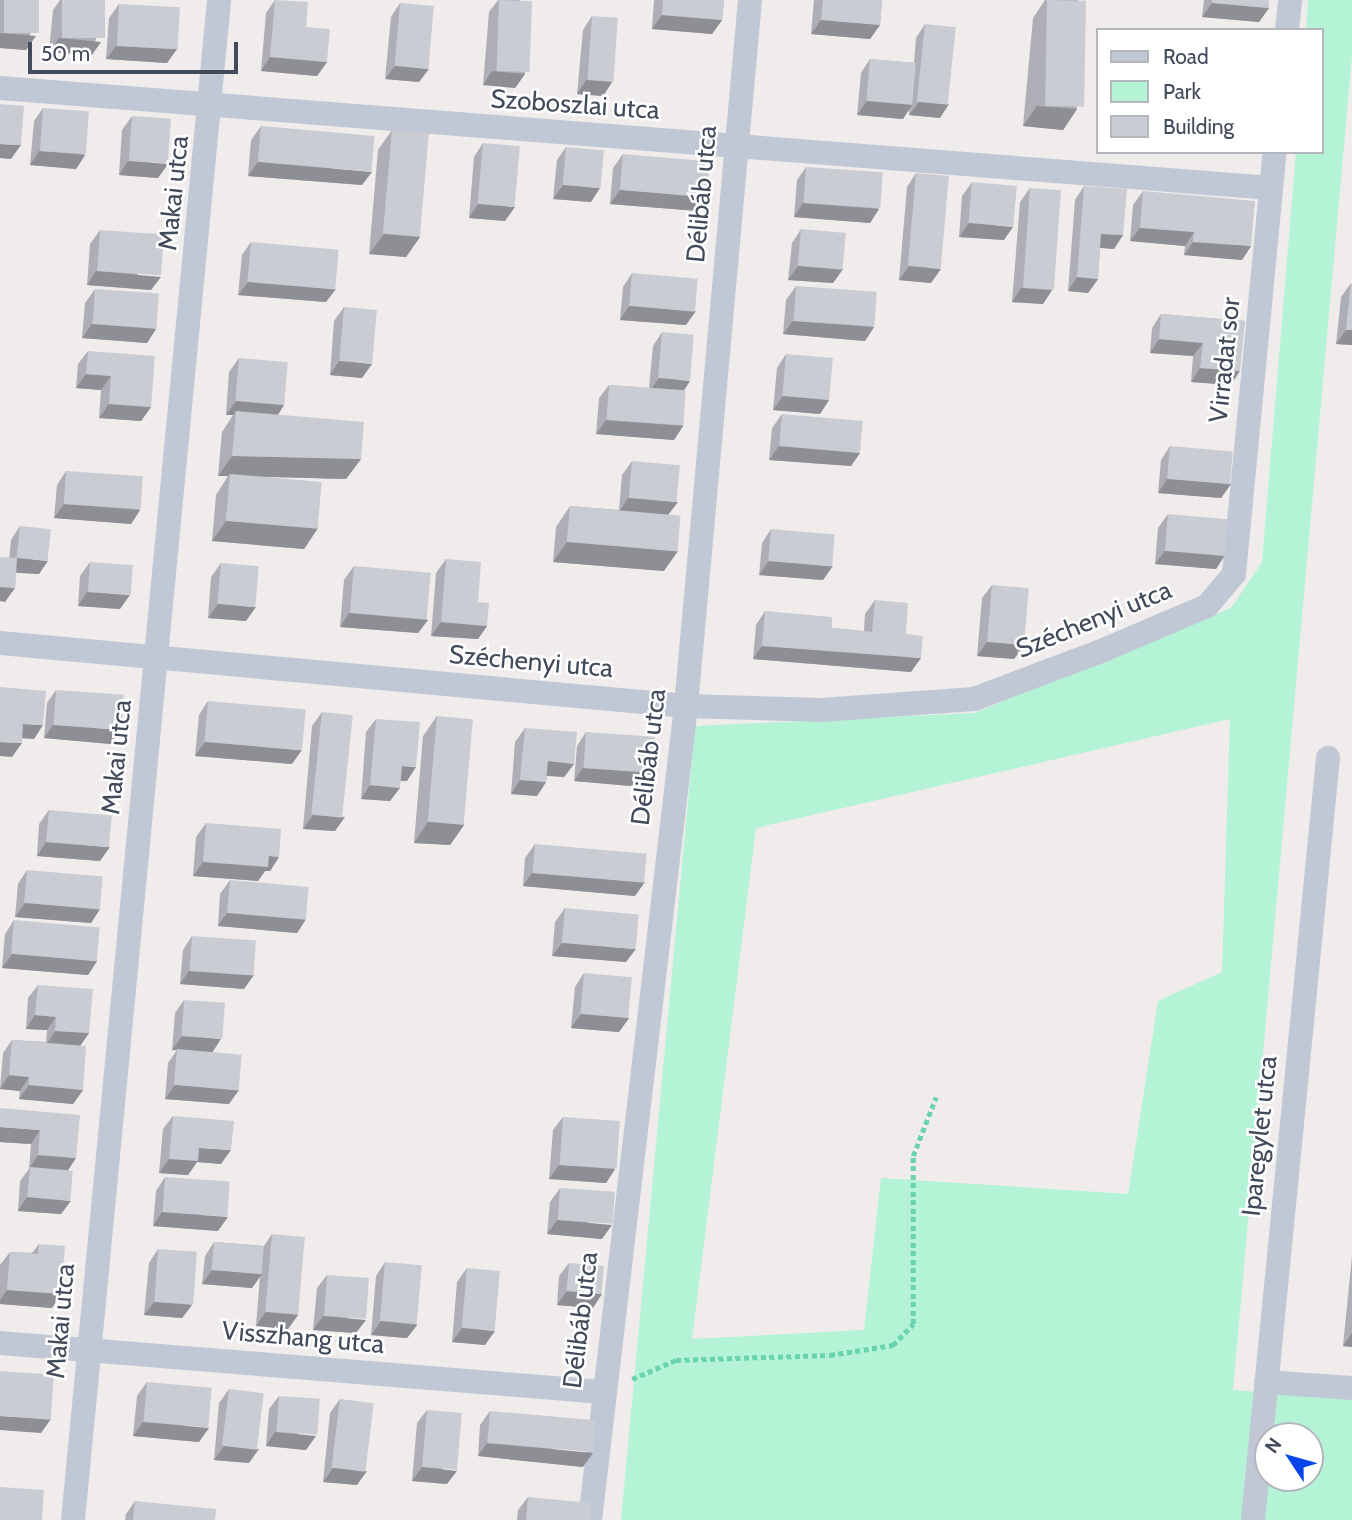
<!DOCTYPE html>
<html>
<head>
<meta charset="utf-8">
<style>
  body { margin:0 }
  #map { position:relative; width:1352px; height:1520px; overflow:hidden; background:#efeceb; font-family:Cabin,sans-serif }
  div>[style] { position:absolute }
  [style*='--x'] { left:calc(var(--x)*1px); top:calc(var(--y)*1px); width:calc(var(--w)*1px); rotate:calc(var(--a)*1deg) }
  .green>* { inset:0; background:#b4f3d6 }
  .path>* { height:4.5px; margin-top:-2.25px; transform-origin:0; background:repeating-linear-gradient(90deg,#69d3b0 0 5px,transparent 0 8.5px) }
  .street>* { height:24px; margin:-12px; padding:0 12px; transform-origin:12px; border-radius:12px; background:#c0c8d5 }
  .wall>* { inset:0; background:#aeafb6 }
  .shaded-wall>* { inset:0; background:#8d8f94 }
  .building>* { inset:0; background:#caccd4; transform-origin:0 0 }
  span { translate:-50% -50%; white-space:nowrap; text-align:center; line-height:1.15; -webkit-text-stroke:5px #fff; paint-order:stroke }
  .street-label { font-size:26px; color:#424b5b }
  .legend { position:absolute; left:1096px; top:28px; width:228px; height:126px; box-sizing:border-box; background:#fff; border:2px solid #b3b7bd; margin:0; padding:9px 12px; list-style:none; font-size:21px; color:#424b5b }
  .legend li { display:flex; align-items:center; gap:14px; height:35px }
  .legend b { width:35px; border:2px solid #b3b7bd }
  .north { position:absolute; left:1254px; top:1422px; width:70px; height:70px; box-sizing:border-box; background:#fff; border:2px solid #b3b7bd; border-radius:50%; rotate:306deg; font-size:19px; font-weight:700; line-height:28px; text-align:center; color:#424b5b }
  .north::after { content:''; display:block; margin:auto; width:24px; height:32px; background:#0746ed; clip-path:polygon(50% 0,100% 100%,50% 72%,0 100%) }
  .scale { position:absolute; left:28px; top:42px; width:210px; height:32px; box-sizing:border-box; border:4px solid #424b5b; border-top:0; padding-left:9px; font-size:21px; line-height:24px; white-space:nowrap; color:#424b5b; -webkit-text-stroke:5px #fff; paint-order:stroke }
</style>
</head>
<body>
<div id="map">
  <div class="green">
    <i style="clip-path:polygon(evenodd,1308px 0,1352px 0,1352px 56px,1233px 1390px,1352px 1400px,1352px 1520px,621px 1520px,695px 726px,974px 713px,1231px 608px,1262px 562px,1296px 152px,1322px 152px,1322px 30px,1306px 30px,1308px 0,1230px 719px,1222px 972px,1158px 1001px,1128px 1194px,881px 1178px,864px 1330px,692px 1339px,756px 828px,1230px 719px,1308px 0,1268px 1436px,1310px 1436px,1310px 1478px,1268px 1478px,1268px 1436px)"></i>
  </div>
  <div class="path">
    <i style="--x:632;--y:1379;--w:48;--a:-23.4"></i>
    <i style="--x:676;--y:1360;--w:154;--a:-1.9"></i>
    <i style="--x:830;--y:1355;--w:64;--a:-9"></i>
    <i style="--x:893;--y:1345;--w:29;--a:-46"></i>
    <i style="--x:913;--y:1324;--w:168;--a:-90"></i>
    <i style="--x:913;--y:1156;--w:63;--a:-68.7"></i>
  </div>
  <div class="street">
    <i style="--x:1287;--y:30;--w:30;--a:-84"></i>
    <i style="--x:0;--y:88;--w:1275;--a:4.5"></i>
    <i style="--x:0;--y:643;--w:689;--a:5.25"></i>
    <i style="--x:686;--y:706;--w:135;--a:1.7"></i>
    <i style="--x:821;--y:710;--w:153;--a:-4.1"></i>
    <i style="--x:974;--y:699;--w:141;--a:-20.7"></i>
    <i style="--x:1106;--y:649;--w:110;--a:-23.1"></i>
    <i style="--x:1207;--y:606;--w:42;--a:-49.8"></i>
    <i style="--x:1234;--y:574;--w:424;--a:-84.5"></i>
    <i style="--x:0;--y:1343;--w:604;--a:4.65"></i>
    <i style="--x:1266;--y:1382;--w:86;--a:4"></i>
    <i style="--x:73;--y:1520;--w:1527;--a:-84.51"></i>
    <i style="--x:590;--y:1520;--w:820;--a:-83.27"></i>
    <i style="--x:686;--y:706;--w:709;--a:-84.82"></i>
    <i style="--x:1253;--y:1520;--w:766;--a:-84.38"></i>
  </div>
  <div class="wall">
    <i style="clip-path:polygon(0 0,39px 0,26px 50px,0 48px)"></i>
    <i style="clip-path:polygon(60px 0,105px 0,92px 55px,49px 52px,53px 10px)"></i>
    <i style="clip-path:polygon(275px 0,306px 27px,327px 62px,317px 76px,261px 71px,266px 13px)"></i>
    <i style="clip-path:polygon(498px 0,520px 0,525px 74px,515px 88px,483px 85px,489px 12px)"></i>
    <i style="clip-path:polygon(654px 0,724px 0,722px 20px,712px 34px,652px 29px)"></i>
    <i style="clip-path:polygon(814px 0,882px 0,880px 25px,870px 39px,811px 34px)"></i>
    <i style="clip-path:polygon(1045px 0,1078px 0,1077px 109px,1063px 130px,1023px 126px,1033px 18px)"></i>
    <i style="clip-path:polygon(1204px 0,1269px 0,1269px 8px,1259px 22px,1202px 17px)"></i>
    <i style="clip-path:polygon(400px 3px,419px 82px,385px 79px,391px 17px)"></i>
    <i style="clip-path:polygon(119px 4px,177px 49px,167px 63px,106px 59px,109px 18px)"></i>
    <i style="clip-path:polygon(592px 16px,612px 82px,603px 96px,577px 94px,583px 30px)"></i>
    <i style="clip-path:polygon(925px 24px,940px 118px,909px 115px,909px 109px,903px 119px,857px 115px,861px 73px,870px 59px,914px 63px,916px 38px)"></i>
    <i style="clip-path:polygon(43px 108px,85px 155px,76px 169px,30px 165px,34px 121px)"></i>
    <i style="clip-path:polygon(132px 116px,158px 178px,119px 175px,122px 130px)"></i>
    <i style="clip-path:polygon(261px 126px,362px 185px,248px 176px,251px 140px)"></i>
    <i style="clip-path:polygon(392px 130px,420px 237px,406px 257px,369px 254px,378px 150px)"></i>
    <i style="clip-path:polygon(483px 143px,505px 221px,469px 218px,474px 157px)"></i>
    <i style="clip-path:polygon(566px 147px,591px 202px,553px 199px,557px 160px)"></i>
    <i style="clip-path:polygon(623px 154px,707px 197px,698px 211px,610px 204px,613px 168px)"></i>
    <i style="clip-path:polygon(806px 167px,879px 209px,870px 223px,794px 217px,797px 180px)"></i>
    <i style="clip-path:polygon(916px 173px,931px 283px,899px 280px,907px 187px)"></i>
    <i style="clip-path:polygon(972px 182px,1004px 240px,959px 237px,962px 196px)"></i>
    <i style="clip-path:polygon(1084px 186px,1123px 235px,1114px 249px,1100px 248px,1098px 279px,1088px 293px,1068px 291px,1075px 200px)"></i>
    <i style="clip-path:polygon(1030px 188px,1052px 290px,1043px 304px,1012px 302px,1020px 202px)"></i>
    <i style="clip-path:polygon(1143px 191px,1251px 246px,1242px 260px,1184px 255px,1185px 246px,1130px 241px,1133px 205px)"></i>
    <i style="clip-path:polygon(801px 229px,843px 269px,833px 283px,788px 280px,792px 243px)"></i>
    <i style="clip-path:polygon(100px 230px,151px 290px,87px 285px,90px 244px)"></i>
    <i style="clip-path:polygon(251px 242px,326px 302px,238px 295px,242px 255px)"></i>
    <i style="clip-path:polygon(632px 273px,686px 325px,620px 320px,623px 287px)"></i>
    <i style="clip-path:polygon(1351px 283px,1352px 345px,1336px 344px,1341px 297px)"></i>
    <i style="clip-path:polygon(796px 286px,874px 327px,865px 341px,783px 334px,786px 300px)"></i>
    <i style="clip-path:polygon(95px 289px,156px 329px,147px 343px,82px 338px,85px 303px)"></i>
    <i style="clip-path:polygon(344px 307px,362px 378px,330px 375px,334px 321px)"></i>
    <i style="clip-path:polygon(1161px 314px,1245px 321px,1231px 385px,1191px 382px,1193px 356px,1150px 353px,1152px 328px)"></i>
    <i style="clip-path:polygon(662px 332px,683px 391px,683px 426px,674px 440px,596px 434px,599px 398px,609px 385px,649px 388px,653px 346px)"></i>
    <i style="clip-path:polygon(88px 351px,151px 407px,141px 421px,99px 418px,101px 390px,76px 388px,78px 364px)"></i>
    <i style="clip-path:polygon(786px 354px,829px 400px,820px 414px,773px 410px,777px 368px)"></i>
    <i style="clip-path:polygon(239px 358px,284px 405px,278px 415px,361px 459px,346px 479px,268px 477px,318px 528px,304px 549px,212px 541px,216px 495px,228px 476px,218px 476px,222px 432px,233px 415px,226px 415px,229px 372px)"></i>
    <i style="clip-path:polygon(782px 414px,860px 453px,851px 466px,769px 460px,772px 428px)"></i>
    <i style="clip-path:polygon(1170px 446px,1231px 484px,1221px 498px,1158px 493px,1161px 460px)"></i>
    <i style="clip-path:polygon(632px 461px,669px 514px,664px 571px,553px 562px,556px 527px,570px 506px,619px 510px,622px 475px)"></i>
    <i style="clip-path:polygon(66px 471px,140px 510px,131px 524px,54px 518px,57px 485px)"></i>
    <i style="clip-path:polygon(1168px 514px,1225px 555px,1216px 569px,1155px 564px,1158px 528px)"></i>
    <i style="clip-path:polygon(20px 526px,39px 574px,16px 573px,5px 602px,11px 540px)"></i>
    <i style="clip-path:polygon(771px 529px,823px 580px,759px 575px,762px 543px)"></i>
    <i style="clip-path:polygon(446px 559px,478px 602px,487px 626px,478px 639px,431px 636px,436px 573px)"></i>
    <i style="clip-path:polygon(90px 562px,120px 609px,78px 606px,80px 576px)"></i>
    <i style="clip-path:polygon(221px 563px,246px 621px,208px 618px,211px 577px)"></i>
    <i style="clip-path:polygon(354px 566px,428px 620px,418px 633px,340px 627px,344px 580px)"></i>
    <i style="clip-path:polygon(992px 585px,1024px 645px,1014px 659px,977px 656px,982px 598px)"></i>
    <i style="clip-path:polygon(875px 600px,906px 634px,911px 672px,753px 659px,756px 625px,765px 611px,832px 628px,864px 631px,865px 614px)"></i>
    <i style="clip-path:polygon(56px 690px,111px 744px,44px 738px,47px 703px)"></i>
    <i style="clip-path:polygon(208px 701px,292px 764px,195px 756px,199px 715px)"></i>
    <i style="clip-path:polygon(322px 712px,335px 831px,303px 829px,312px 726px)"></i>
    <i style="clip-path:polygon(437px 716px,464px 825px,450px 845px,414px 843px,423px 736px)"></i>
    <i style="clip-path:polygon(376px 719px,407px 781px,400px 781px,390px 801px,361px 799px,366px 732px)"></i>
    <i style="clip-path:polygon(525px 728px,574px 764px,564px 777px,547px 776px,546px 782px,537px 796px,511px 794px,515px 742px)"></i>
    <i style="clip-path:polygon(586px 732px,652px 773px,642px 787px,574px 781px,577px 746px)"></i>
    <i style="clip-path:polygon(49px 810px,100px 861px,37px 856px,39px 824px)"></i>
    <i style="clip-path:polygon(206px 823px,279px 857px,270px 871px,265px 871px,258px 881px,193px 876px,196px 837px)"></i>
    <i style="clip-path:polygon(535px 844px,635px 896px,523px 886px,525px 858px)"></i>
    <i style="clip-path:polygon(27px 870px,100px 909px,91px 923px,15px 917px,18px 884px)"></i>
    <i style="clip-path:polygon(230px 880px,306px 919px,297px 933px,218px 926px,220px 894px)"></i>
    <i style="clip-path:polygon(565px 908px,626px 962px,552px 956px,555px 922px)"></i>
    <i style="clip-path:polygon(14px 920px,97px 961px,88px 975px,2px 968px,5px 934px)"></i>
    <i style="clip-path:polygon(192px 936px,244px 989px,180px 984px,183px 950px)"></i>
    <i style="clip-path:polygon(584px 973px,629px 1018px,619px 1032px,571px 1028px,575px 987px)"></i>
    <i style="clip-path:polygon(38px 985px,89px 1033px,81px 1045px,83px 1090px,73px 1104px,19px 1099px,20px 1091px,0 1089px,3px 1053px,12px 1040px,46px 1042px,47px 1030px,26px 1029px,28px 998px)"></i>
    <i style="clip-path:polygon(184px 1000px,213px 1052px,229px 1104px,165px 1099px,168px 1063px,177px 1050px,172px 1050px,175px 1013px)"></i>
    <i style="clip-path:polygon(80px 1115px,68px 1170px,61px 1214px,18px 1211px,20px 1181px,29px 1169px,31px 1144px,0 1142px)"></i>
    <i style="clip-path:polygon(173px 1116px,221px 1164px,197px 1162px,188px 1175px,159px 1173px,163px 1129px)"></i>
    <i style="clip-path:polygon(563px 1117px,615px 1169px,606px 1183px,549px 1179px,553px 1130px)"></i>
    <i style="clip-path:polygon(165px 1177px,218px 1231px,153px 1226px,156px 1191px)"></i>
    <i style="clip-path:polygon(560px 1188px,602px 1239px,547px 1234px,550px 1202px)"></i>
    <i style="clip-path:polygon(272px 1234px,298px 1315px,288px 1329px,256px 1326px,260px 1276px,252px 1288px,202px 1284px,205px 1256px,214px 1242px,264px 1246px)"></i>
    <i style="clip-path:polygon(39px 1244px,61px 1294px,52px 1308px,0 1304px,0 1265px,10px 1252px,32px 1253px)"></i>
    <i style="clip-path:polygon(158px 1249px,192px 1305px,182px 1318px,144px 1315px,149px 1263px)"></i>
    <i style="clip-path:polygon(1352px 1256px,1352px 1347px,1343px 1346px)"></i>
    <i style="clip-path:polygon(385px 1262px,417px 1325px,407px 1338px,371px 1335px,376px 1276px)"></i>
    <i style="clip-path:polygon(569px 1263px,593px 1308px,557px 1305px,559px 1276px)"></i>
    <i style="clip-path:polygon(467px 1268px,485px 1345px,452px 1342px,457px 1282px)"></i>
    <i style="clip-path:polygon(327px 1275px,356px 1333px,313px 1330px,317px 1288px)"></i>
    <i style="clip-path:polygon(147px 1382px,199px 1442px,133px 1436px,137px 1396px)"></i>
    <i style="clip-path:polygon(229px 1389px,249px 1463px,214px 1460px,219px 1403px)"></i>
    <i style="clip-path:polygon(279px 1396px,306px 1450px,266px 1446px,269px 1409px)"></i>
    <i style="clip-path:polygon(340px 1399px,357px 1485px,323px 1482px,330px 1413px)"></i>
    <i style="clip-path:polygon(427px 1410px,447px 1484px,412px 1481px,417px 1423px)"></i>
    <i style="clip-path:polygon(490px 1411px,583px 1467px,478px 1456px,480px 1425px)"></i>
    <i style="clip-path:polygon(528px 1497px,590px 1520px,517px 1520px,518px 1510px)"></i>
    <i style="clip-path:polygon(135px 1501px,215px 1520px,125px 1520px,126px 1514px)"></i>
  </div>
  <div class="shaded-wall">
    <i style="clip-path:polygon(1212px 3px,1269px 8px,1259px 22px,1202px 17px)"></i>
    <i style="clip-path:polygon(662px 15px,722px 20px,712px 34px,652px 29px)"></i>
    <i style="clip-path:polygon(821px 20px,880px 25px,870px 39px,811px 34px)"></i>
    <i style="clip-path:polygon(1px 33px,36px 36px,26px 50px,0 48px,0 35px)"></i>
    <i style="clip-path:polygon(59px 38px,101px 42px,92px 55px,49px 52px)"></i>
    <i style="clip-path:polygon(116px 46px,177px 49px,167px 63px,106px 59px)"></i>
    <i style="clip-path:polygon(270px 57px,327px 62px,317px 76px,261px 71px)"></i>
    <i style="clip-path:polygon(395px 66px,429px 69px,419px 82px,385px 79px)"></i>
    <i style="clip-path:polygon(492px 71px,525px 74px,515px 88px,483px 85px)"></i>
    <i style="clip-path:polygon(586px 80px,612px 82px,603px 96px,577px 94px)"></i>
    <i style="clip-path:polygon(867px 101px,912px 105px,903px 119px,857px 115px)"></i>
    <i style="clip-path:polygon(919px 102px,949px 104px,940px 118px,909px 115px)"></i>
    <i style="clip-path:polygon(1037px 106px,1077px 109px,1063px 130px,1023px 126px)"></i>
    <i style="clip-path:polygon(0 144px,21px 145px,11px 159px,0 158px)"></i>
    <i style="clip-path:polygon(39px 151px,85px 155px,76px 169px,30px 165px)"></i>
    <i style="clip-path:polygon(128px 161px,168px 164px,158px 178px,119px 175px)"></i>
    <i style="clip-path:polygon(258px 162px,372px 172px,362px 185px,248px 176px)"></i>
    <i style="clip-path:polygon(563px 185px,600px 188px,591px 202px,553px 199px)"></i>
    <i style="clip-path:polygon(620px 190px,707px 197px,698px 211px,610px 204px)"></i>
    <i style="clip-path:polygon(803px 203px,879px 209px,870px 223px,794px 217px)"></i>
    <i style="clip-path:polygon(478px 204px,515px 207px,505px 221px,469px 218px)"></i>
    <i style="clip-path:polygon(969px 223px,1013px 227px,1004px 240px,959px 237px)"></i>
    <i style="clip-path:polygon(1140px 228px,1194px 232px,1185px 246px,1130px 241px)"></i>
    <i style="clip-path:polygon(384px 234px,420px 237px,406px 257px,369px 254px)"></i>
    <i style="clip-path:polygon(1101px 234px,1123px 235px,1114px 249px,1092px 247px)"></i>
    <i style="clip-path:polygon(1193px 242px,1251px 246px,1242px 260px,1184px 255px)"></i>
    <i style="clip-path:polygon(798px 266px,843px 269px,833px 283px,788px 280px)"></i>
    <i style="clip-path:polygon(909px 266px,941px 269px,931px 283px,899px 280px)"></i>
    <i style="clip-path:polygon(96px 271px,161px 277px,151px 290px,87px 285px)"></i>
    <i style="clip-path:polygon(1077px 277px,1098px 279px,1088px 293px,1068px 291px)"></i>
    <i style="clip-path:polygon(248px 282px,336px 289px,326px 302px,238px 295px)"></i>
    <i style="clip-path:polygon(1021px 288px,1052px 290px,1043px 304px,1012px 302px)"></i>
    <i style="clip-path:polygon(629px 306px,696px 311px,686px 325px,620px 320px)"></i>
    <i style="clip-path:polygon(793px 321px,874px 327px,865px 341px,783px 334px)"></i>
    <i style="clip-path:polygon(92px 324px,156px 329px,147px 343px,82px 338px)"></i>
    <i style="clip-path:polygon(1346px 330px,1352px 330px,1352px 345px,1336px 344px)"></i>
    <i style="clip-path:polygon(1159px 339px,1203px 343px,1193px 356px,1150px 353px)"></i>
    <i style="clip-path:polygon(339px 361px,372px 364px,362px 378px,330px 375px)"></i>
    <i style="clip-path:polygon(1200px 368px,1240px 371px,1231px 385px,1191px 382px)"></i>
    <i style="clip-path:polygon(86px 374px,111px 376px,101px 390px,76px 388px)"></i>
    <i style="clip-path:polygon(659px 378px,690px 381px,681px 395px,649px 392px)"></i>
    <i style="clip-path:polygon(783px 396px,829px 400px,820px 414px,773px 410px)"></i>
    <i style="clip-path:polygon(236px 401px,284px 405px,275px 419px,236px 411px,233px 415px,226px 415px)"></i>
    <i style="clip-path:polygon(109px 404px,151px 407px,141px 421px,99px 418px)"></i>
    <i style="clip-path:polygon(606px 420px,683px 426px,674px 440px,596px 434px)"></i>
    <i style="clip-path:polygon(779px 446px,860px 453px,851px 466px,769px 460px)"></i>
    <i style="clip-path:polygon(232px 456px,361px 459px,346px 479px,230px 476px,230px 474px,228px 476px,218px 476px)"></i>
    <i style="clip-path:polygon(1167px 479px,1231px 484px,1221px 498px,1158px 493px)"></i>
    <i style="clip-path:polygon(628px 498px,678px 502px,668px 515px,619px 512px)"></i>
    <i style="clip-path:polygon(64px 504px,140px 510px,131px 524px,54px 518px)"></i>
    <i style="clip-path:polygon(226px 521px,318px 528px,304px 549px,212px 541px)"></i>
    <i style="clip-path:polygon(567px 542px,678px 551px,664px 571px,553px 562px)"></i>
    <i style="clip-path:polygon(1165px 551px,1225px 555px,1216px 569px,1155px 564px)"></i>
    <i style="clip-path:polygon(17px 558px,48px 561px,39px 574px,8px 572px)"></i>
    <i style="clip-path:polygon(769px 561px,833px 566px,823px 580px,759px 575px)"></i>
    <i style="clip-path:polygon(0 587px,15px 588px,5px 602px,0 601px)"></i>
    <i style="clip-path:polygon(87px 592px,130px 595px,120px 609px,78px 606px)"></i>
    <i style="clip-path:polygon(218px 604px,256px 607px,246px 621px,208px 618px)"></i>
    <i style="clip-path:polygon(349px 613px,428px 620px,418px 633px,340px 627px)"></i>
    <i style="clip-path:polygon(441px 622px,487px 626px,478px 639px,431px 636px)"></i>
    <i style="clip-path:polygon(987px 642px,1024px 645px,1014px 659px,977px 656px)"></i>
    <i style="clip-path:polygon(762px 646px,921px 658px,911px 672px,753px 659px)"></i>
    <i style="clip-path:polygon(23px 724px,43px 725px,34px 739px,14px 738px)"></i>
    <i style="clip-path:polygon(53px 725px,121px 730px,111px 744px,44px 738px)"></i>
    <i style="clip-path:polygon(0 742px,22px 743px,12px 757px,0 756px)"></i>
    <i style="clip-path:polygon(205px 742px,302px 750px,292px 764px,195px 756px)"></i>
    <i style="clip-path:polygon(548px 761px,574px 764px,564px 777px,538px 775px)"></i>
    <i style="clip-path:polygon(402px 766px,416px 767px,407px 781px,392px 780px)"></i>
    <i style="clip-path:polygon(583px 768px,652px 773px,642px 787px,574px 781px)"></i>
    <i style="clip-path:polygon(520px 780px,546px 782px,537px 796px,511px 794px)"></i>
    <i style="clip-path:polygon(370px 785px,400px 788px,390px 801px,361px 799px)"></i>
    <i style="clip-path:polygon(313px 815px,345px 817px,335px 831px,303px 829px)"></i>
    <i style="clip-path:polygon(428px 822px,464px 825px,450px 845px,414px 843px)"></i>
    <i style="clip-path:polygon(46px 842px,110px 847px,100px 861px,37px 856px)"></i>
    <i style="clip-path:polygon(269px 856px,279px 857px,270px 871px,265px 871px,258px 881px,193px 876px,203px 862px)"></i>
    <i style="clip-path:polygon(532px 873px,645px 882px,635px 896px,523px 886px)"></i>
    <i style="clip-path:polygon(25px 903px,100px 909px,91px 923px,15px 917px)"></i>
    <i style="clip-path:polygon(227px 913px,306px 919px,297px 933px,218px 926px)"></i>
    <i style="clip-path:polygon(562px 943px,636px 949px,626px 962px,552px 956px)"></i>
    <i style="clip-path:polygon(12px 954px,97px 961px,88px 975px,2px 968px)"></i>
    <i style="clip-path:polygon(189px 971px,254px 975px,244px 989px,180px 984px)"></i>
    <i style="clip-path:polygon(581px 1014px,629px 1018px,619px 1032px,571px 1028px)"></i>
    <i style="clip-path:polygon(35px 1015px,56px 1017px,47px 1030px,26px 1029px)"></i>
    <i style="clip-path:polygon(55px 1031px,89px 1033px,79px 1047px,46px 1045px)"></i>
    <i style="clip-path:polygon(182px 1036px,221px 1039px,212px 1053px,172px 1050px)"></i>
    <i style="clip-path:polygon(9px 1075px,29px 1077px,20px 1091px,0 1089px)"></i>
    <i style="clip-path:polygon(29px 1085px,83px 1090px,73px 1104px,19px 1099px)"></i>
    <i style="clip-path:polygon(175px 1085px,239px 1090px,229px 1104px,165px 1099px)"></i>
    <i style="clip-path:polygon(0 1127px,40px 1130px,31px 1144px,0 1142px)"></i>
    <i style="clip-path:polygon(199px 1148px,231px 1150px,221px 1164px,197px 1162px,188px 1175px,159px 1173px,169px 1159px)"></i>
    <i style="clip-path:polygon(38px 1155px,76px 1158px,67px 1172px,29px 1169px)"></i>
    <i style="clip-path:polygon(559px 1165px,615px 1169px,606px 1183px,549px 1179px)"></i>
    <i style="clip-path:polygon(27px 1197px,71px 1201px,61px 1214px,18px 1211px)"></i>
    <i style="clip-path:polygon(162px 1212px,228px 1217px,218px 1231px,153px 1226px)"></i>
    <i style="clip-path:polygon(557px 1220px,612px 1225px,602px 1239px,547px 1234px)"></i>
    <i style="clip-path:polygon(212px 1270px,262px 1274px,252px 1288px,202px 1284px)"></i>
    <i style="clip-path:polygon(7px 1290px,61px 1294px,52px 1308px,0 1304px,0 1300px)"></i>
    <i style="clip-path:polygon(567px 1291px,602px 1294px,593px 1308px,557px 1305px)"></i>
    <i style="clip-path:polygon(154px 1302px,192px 1305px,182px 1318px,144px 1315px)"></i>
    <i style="clip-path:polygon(266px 1312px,298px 1315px,288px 1329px,256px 1326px)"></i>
    <i style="clip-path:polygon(323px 1316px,366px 1320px,356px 1333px,313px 1330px)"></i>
    <i style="clip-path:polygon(381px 1321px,417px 1325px,407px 1338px,371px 1335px)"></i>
    <i style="clip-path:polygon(462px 1328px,495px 1331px,485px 1345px,452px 1342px)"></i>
    <i style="clip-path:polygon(1352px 1333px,1352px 1347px,1343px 1346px)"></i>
    <i style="clip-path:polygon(0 1416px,51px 1419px,41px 1433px,0 1430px)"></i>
    <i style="clip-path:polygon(143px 1422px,209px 1428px,199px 1442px,133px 1436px)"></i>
    <i style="clip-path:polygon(275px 1432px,316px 1436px,306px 1450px,266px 1446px)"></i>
    <i style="clip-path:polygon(487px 1443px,593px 1453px,583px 1467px,478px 1456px)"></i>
    <i style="clip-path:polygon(224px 1446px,259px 1449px,249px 1463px,214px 1460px)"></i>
    <i style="clip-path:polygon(422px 1467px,457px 1471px,447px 1484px,412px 1481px)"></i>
    <i style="clip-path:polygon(333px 1468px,367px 1471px,357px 1485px,323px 1482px)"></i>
  </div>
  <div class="building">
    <i style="left:4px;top:0;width:35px;height:33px"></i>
    <i style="left:62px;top:0;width:43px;height:38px"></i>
    <i style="clip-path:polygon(275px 0,308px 2px,306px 27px,330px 29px,327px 62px,270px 57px)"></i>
    <i style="left:499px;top:0;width:33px;height:71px;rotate:2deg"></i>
    <i style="clip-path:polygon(663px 0,724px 0,722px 20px,662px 15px)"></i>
    <i style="clip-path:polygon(823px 0,882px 0,880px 25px,821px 20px)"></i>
    <i style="left:1047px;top:0;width:39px;height:106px;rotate:1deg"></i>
    <i style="clip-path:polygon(1212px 0,1269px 0,1269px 8px,1212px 3px)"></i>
    <i style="left:400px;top:3px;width:34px;height:63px;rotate:5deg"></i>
    <i style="left:119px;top:4px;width:61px;height:42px;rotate:3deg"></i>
    <i style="left:592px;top:16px;width:26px;height:64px;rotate:4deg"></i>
    <i style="left:925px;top:24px;width:31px;height:78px;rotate:6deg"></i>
    <i style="left:870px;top:59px;width:46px;height:42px;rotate:5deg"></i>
    <i style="clip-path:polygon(0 104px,24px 106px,21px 145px,0 144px)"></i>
    <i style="left:43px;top:108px;width:46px;height:43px;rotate:4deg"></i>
    <i style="left:132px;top:116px;width:39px;height:45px;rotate:4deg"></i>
    <i style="left:261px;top:126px;width:114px;height:36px;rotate:5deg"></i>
    <i style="left:392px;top:130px;width:37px;height:104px;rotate:5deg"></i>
    <i style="left:483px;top:143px;width:37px;height:61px;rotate:5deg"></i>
    <i style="left:566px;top:147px;width:38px;height:38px;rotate:5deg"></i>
    <i style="left:623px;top:154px;width:87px;height:36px;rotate:5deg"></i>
    <i style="left:806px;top:167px;width:77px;height:36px;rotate:4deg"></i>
    <i style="left:916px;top:173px;width:33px;height:93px;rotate:5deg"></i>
    <i style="left:972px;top:182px;width:45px;height:41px;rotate:5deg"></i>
    <i style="clip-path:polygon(1084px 186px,1127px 189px,1123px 235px,1101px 234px,1098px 279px,1077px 277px)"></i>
    <i style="left:1030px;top:188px;width:31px;height:100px;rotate:4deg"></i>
    <i style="clip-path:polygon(1143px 191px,1255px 201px,1251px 246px,1193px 242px,1194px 232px,1140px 228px)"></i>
    <i style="left:801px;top:229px;width:45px;height:37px;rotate:5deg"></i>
    <i style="left:100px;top:230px;width:64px;height:41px;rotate:4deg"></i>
    <i style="left:251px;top:242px;width:88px;height:40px;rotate:5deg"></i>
    <i style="left:632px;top:273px;width:66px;height:33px;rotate:5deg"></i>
    <i style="clip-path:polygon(1351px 283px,1352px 284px,1352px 330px,1346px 330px)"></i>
    <i style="left:796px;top:286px;width:81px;height:35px;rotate:4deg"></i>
    <i style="left:95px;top:289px;width:64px;height:35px;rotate:4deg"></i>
    <i style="left:344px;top:307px;width:33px;height:54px;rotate:5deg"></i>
    <i style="clip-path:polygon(1161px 314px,1245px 321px,1240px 371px,1200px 368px,1203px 343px,1159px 339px)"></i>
    <i style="left:662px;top:332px;width:32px;height:46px;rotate:5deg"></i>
    <i style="clip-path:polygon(88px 351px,155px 356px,151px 407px,109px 404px,111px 376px,86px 374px)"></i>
    <i style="left:786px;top:354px;width:47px;height:42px;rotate:5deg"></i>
    <i style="left:239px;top:358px;width:49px;height:43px;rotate:5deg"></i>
    <i style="left:609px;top:385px;width:77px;height:35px;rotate:4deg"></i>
    <i style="clip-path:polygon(236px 411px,364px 422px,361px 459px,232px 456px)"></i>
    <i style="left:782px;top:414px;width:81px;height:32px;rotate:5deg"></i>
    <i style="left:1170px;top:446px;width:63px;height:33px;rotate:5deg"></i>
    <i style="left:632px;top:461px;width:48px;height:37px;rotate:5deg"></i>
    <i style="left:66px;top:471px;width:77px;height:33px;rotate:4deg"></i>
    <i style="left:230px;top:474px;width:92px;height:47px;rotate:5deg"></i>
    <i style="left:570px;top:506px;width:111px;height:36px;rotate:5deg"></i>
    <i style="left:1168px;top:514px;width:60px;height:37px;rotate:5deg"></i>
    <i style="left:20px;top:526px;width:31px;height:32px;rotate:6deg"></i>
    <i style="left:771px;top:529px;width:64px;height:32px;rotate:5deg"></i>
    <i style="left:0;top:557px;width:17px;height:30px;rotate:3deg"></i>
    <i style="clip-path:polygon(446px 559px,481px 562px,478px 602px,489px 603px,487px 626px,441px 622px)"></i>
    <i style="left:90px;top:562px;width:43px;height:30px;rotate:4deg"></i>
    <i style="left:221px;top:563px;width:38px;height:41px;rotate:5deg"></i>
    <i style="left:354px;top:566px;width:77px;height:47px;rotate:5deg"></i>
    <i style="left:992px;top:585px;width:37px;height:57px;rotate:5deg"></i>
    <i style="clip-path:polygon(875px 600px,908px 603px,906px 634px,923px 636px,921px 658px,762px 646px,765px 611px,832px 617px,832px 628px,872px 632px)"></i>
    <i style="clip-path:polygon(0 687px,46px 691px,43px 725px,23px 724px,22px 743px,0 742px)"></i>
    <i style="left:56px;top:690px;width:68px;height:35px;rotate:4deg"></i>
    <i style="left:208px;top:701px;width:98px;height:41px;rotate:5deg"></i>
    <i style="left:322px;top:712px;width:31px;height:103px;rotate:6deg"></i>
    <i style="left:437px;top:716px;width:36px;height:106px;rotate:5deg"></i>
    <i style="clip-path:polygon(376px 719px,420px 722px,416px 767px,402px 766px,400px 788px,370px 785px)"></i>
    <i style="clip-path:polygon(525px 728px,577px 732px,574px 764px,548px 761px,546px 782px,520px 780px)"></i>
    <i style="left:586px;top:732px;width:69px;height:36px;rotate:4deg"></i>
    <i style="left:49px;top:810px;width:63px;height:32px;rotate:5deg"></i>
    <i style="clip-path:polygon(206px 823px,281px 829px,279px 857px,269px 856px,268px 867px,203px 862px)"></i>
    <i style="left:535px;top:844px;width:112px;height:29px;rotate:5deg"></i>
    <i style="left:27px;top:870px;width:76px;height:33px;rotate:5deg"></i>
    <i style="left:230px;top:880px;width:79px;height:33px;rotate:5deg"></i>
    <i style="left:565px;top:908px;width:74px;height:35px;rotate:5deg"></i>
    <i style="left:14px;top:920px;width:86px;height:34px;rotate:5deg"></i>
    <i style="left:192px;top:936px;width:64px;height:35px;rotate:4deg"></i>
    <i style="left:584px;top:973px;width:48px;height:41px;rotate:5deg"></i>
    <i style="clip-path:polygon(38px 985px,93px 989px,89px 1033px,55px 1031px,56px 1017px,35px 1015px)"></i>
    <i style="left:184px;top:1000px;width:41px;height:36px;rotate:4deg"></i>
    <i style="clip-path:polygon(12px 1040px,86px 1046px,83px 1090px,29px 1085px,29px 1077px,9px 1075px)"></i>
    <i style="left:177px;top:1049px;width:65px;height:36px;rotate:5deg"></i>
    <i style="clip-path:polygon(0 1108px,80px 1115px,76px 1158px,38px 1155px,40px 1130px,0 1127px)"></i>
    <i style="clip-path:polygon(173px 1116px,234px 1121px,231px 1150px,199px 1148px,198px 1161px,169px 1159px)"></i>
    <i style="left:563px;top:1117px;width:57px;height:48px;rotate:4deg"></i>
    <i style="left:30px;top:1167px;width:43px;height:30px;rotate:5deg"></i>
    <i style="left:165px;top:1177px;width:65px;height:35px;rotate:4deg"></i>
    <i style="left:560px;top:1188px;width:55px;height:32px;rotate:4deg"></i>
    <i style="left:272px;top:1234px;width:33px;height:78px;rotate:5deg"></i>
    <i style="left:214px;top:1242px;width:50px;height:28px;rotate:5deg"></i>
    <i style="clip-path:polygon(39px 1244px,65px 1246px,61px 1294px,7px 1290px,10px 1252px,38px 1254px)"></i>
    <i style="left:158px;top:1249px;width:39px;height:53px;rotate:4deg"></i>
    <i style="left:385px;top:1262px;width:37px;height:59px;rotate:5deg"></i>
    <i style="left:569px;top:1263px;width:35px;height:28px;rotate:5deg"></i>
    <i style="left:467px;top:1268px;width:33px;height:60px;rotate:5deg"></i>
    <i style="left:327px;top:1275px;width:42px;height:41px;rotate:4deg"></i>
    <i style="left:0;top:1371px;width:54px;height:45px;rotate:4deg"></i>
    <i style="left:147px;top:1382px;width:65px;height:40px;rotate:5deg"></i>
    <i style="left:229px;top:1389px;width:35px;height:57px;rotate:7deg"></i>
    <i style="left:279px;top:1396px;width:41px;height:36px;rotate:4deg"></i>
    <i style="left:340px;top:1399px;width:34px;height:69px;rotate:7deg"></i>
    <i style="left:427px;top:1410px;width:35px;height:57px;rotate:5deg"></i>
    <i style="left:490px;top:1411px;width:106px;height:32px;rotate:5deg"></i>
    <i style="left:0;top:1487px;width:44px;height:33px;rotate:4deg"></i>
    <i style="clip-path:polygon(528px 1497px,591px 1503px,590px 1520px,526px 1520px)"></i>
    <i style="clip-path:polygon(135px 1501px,216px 1509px,215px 1520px,133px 1520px)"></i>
  </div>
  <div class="street-label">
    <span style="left:575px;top:105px;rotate:4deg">Szoboszlai utca</span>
    <span style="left:174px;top:193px;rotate:-84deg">Makai utca</span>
    <span style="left:702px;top:194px;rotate:-85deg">Délibáb utca</span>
    <span style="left:1225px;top:360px;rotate:-84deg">Virradat sor</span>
    <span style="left:1094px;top:620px;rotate:-22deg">Széchenyi utca</span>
    <span style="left:531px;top:662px;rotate:5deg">Széchenyi utca</span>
    <span style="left:117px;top:757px;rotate:-84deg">Makai utca</span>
    <span style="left:649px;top:757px;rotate:-83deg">Délibáb utca</span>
    <span style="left:1260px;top:1136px;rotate:-84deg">Iparegylet utca</span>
    <span style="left:581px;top:1320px;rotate:-83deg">Délibáb utca</span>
    <span style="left:61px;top:1321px;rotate:-85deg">Makai utca</span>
    <span style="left:303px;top:1338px;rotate:5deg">Visszhang utca</span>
  </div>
  <ul class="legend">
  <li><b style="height:9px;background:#c0c8d5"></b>Road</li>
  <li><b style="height:19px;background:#b4f3d6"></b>Park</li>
  <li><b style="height:19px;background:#caccd4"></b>Building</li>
  </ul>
  <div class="north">N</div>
  <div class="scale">50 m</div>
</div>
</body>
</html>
